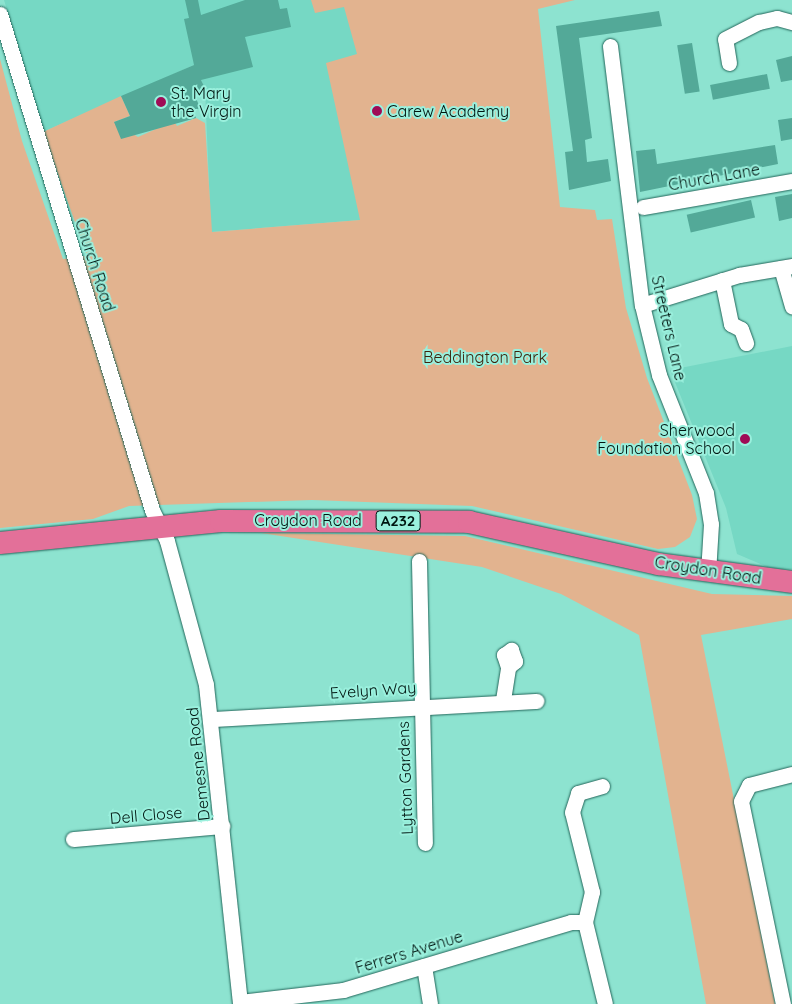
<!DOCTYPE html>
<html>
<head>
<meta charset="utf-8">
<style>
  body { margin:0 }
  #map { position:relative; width:792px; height:1004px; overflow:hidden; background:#8de3d0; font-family:Quicksand,sans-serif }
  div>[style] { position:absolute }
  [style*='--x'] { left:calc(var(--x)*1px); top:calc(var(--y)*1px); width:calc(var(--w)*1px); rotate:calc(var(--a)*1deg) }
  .built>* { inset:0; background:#76d8c4 }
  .green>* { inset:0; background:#e2b38f }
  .building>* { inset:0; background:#53a998; transform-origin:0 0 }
  .roads { filter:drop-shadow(0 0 1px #23665a) drop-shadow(0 0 1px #23665a) }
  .minor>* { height:15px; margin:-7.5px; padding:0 7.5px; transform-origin:7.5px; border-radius:7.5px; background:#fff }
  .highway>* { height:22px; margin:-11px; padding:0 11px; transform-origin:11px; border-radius:11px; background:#e37099 }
  .dots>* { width:14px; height:14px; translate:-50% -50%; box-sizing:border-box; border:2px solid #9af0dd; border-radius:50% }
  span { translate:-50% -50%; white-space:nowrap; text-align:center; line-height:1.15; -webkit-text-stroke:4px #9af0dd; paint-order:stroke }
  .shield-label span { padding:1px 4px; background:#9af0dd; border:1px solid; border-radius:4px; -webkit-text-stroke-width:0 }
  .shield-label { font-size:15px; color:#001611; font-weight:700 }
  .poi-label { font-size:16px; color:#001611 }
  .left { translate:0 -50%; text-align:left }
  .right { translate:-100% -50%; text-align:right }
  .street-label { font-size:16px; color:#001611 }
  .park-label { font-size:16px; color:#3e230c }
</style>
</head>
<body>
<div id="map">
  <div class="built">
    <i style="clip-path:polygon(4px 0,536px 0,361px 220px,211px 232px,205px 88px,194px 65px,43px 132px)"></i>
    <i style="clip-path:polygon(792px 346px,792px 569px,772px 569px,737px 554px,726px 508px,670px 370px)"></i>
  </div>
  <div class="green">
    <i style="clip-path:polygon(311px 0,575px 0,538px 9px,560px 207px,595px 210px,597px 220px,612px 219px,626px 308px,647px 378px,692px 495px,697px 519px,690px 537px,675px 547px,658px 549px,472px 506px,312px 500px,129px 506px,93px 519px,0 528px,0 59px,22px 141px,63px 259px,87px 256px,43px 132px,121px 96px,130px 116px,114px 122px,138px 137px,174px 121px,177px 126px,196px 118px,205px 123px,212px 232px,360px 220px,326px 63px,357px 54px,344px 7px,315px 13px)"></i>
    <i style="clip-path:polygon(261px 533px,465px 536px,712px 594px,792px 596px,792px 619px,701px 635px,775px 1004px,706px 1004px,639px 635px,561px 594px,482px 567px)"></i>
  </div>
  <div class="building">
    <i style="clip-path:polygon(185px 0,198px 0,201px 15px,245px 0,278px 0,280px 9px,287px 8px,291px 27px,245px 37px,253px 67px,201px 80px,205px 88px,194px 93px,200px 108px,193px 111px,196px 118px,121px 139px,114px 122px,130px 116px,121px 96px,194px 65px,184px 19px,189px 18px)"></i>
    <i style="clip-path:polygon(659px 11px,662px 26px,579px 38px,592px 138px,585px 140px,587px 162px,608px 159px,611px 181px,569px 190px,565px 152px,573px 151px,556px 26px)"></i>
    <i style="left:692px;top:43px;width:49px;height:15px;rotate:81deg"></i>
    <i style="clip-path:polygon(792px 56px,792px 80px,781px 82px,776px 60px)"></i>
    <i style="left:767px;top:74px;width:15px;height:58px;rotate:79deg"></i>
    <i style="clip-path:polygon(792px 118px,792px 139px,781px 141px,778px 120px)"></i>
    <i style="clip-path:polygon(775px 145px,778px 164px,640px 192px,636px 151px,655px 149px,657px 164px)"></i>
    <i style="clip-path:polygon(792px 194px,792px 218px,779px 221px,775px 197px)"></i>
    <i style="left:751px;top:200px;width:18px;height:66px;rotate:77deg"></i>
  </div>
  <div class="roads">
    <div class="minor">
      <i style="--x:0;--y:14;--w:519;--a:72.96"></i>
      <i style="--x:152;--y:510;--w:34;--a:64"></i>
      <i style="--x:167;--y:541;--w:149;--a:74.8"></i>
      <i style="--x:206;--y:685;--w:321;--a:83.9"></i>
      <i style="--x:610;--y:46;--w:261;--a:83"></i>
      <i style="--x:642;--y:305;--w:72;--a:76.3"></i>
      <i style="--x:659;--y:375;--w:127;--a:68.3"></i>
      <i style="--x:706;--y:493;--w:31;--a:81"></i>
      <i style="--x:711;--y:524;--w:49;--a:93.5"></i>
      <i style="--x:729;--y:63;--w:24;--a:-99"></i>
      <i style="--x:725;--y:39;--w:38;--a:-27"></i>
      <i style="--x:759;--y:22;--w:18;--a:-13"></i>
      <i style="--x:777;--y:18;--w:16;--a:15"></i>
      <i style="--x:643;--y:207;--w:151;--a:-9.9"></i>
      <i style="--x:781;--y:268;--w:40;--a:74"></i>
      <i style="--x:722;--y:280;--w:45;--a:78.4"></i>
      <i style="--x:731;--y:324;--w:11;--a:27"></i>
      <i style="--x:741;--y:329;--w:15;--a:70"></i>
      <i style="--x:642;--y:305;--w:102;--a:-17.2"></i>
      <i style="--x:739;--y:275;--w:54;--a:-9.6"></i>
      <i style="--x:419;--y:561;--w:282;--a:88.8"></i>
      <i style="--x:503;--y:700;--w:33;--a:-81"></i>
      <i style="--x:508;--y:667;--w:13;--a:-108"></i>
      <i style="--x:504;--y:655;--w:9;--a:-36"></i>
      <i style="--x:511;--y:650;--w:12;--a:70"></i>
      <i style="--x:515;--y:661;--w:9;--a:139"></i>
      <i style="--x:212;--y:719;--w:325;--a:-3.2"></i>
      <i style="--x:73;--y:839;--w:150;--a:-5"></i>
      <i style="--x:585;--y:922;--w:31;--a:-77"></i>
      <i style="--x:592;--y:892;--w:82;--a:-104"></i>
      <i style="--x:572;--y:812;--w:20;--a:-72"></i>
      <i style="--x:578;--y:793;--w:25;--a:-16"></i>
      <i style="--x:585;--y:922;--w:84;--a:76.3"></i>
      <i style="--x:424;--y:966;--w:38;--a:81"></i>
      <i style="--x:240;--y:1002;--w:104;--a:-6.6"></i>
      <i style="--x:343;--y:990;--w:238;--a:-16.6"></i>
      <i style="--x:571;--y:922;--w:14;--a:0"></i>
      <i style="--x:783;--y:1004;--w:207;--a:-101.7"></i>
      <i style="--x:741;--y:801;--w:18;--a:-63"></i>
      <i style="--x:749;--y:785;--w:44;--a:-14.3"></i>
    </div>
    <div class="highway">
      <i style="--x:0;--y:543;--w:222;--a:-5.7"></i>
      <i style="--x:221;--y:521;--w:248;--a:0.2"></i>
      <i style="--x:469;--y:522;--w:195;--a:12.5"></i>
      <i style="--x:659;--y:564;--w:134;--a:7.7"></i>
    </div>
  </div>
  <div class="dots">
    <i style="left:161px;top:102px;background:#9f0c56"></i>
    <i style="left:377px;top:111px;background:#9f0c56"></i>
    <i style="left:745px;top:439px;background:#9f0c56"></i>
  </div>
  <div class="shield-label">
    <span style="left:398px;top:521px">A232</span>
  </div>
  <div class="poi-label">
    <span class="left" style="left:171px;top:102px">St. Mary<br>the Virgin</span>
    <span class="left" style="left:387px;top:111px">Carew Academy</span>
    <span class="right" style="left:735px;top:439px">Sherwood<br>Foundation School</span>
  </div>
  <div class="street-label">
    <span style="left:714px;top:177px;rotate:-10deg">Church Lane</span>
    <span style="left:95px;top:265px;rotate:72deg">Church Road</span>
    <span style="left:669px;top:328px;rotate:77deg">Streeters Lane</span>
    <span style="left:308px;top:520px">Croydon Road</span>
    <span style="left:708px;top:570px;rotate:9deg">Croydon Road</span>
    <span style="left:373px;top:690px;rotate:-4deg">Evelyn Way</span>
    <span style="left:198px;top:764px;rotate:-96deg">Demesne Road</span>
    <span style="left:405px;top:778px;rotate:-92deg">Lytton Gardens</span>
    <span style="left:146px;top:815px;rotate:-5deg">Dell Close</span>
    <span style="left:409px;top:952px;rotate:-17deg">Ferrers Avenue</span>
  </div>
  <div class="park-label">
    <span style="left:485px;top:357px">Beddington Park</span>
  </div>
</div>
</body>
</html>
